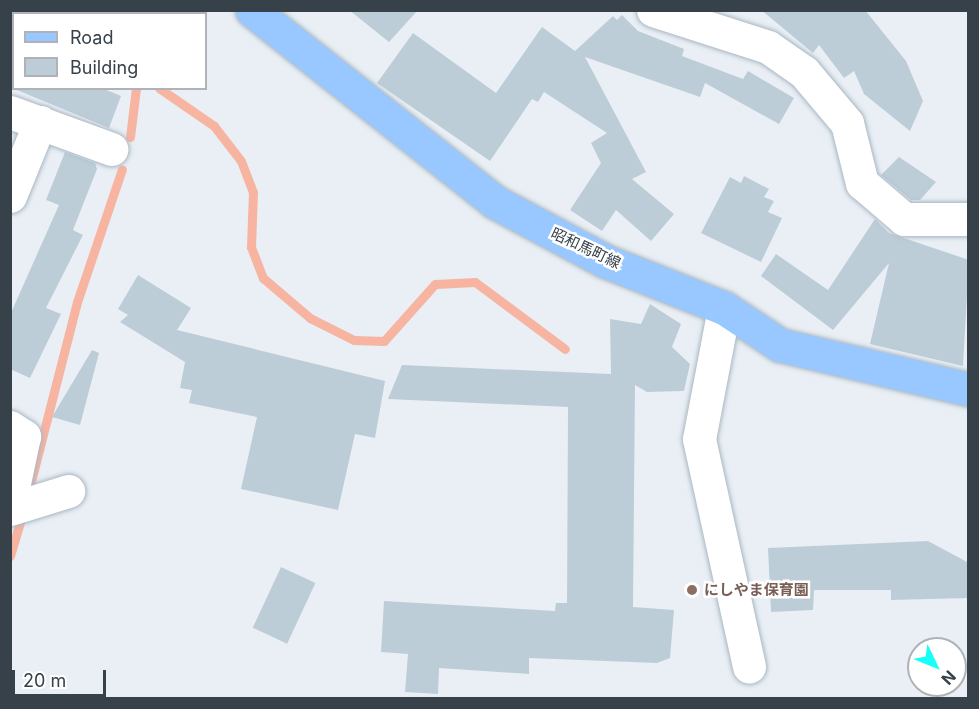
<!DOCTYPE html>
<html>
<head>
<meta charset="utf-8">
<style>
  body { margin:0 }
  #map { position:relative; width:979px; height:709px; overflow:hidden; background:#e9eff5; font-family:Inter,"Noto Sans JP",sans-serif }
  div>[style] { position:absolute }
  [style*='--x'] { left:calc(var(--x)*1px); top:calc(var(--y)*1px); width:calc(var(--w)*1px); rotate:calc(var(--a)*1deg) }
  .stream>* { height:9px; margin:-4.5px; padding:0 4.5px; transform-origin:4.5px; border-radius:4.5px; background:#f6b4a1 }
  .building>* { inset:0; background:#bdcdd8; transform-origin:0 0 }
  .roads { filter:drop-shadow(0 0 2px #aab7c2) drop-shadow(0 0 2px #aab7c2) }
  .minor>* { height:33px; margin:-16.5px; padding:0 16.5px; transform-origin:16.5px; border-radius:16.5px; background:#fff }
  .major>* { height:33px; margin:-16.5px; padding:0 16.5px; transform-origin:16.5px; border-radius:16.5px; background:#98c8ff }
  .dots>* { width:16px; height:16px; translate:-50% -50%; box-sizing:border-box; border:3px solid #fff; border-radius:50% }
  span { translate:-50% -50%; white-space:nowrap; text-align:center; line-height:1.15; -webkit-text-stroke:5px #fff; paint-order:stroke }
  .street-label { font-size:15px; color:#36414a }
  .education-label { font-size:15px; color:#785e54; font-weight:700 }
  .left { translate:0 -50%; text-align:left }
  .frame { position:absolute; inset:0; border:12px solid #36414a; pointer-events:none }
  .legend { position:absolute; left:12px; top:12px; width:195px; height:78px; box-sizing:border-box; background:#fff; border:2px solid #afb3b7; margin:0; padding:8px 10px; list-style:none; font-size:18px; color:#36414a }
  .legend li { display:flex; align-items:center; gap:12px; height:30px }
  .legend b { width:30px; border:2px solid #afb3b7 }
  .north { position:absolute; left:907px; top:637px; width:60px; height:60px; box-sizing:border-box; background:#fff; border:2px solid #afb3b7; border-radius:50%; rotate:133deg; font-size:16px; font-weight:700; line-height:24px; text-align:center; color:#36414a }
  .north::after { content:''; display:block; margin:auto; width:21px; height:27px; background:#16fff8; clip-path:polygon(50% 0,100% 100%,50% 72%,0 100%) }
  .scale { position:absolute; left:12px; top:670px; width:94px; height:27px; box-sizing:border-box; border:3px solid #36414a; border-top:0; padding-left:8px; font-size:18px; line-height:21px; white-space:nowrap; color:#36414a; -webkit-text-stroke:4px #fff; paint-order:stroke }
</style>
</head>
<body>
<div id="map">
  <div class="stream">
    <i style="--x:10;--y:12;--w:4;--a:27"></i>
    <i style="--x:168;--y:14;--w:7;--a:-34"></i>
    <i style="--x:159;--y:88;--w:67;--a:34.6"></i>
    <i style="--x:214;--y:126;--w:44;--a:52.4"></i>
    <i style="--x:241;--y:161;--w:33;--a:69"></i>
    <i style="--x:253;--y:192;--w:55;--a:92.1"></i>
    <i style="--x:251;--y:247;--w:33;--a:69"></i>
    <i style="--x:263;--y:278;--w:62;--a:40.4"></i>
    <i style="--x:310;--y:318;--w:49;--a:26.6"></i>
    <i style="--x:354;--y:340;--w:30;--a:2"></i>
    <i style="--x:384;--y:341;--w:76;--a:-48.2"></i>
    <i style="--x:435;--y:284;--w:40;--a:-2.9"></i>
    <i style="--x:475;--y:282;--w:112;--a:36.7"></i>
    <i style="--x:130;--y:137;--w:49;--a:-83"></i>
    <i style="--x:28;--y:493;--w:197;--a:-75.6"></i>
    <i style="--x:77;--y:302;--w:140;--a:-71.3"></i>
    <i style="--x:10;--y:556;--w:46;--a:-73.5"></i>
  </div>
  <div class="building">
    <i style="clip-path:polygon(349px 10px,418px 10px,389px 42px)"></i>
    <i style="clip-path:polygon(761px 10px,865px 10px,906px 61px,923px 101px,910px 131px,864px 94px,854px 71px,844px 78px,819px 45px,813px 53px)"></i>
    <i style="clip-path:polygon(622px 15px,638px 31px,684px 49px,682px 56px,743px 79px,748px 71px,794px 98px,779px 124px,705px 83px,700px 97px,585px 57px,646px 172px,632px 179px,674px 214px,651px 241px,616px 210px,602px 231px,570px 210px,601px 163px,591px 143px,607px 133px,544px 92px,538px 102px,532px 99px,490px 161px,377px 83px,413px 33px,496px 93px,542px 27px,575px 51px,613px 16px,617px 20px)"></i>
    <i style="clip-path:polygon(12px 88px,102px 88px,121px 96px,109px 128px)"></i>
    <i style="clip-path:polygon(65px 152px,95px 163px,97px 169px,73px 230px,83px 235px,46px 308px,61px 314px,30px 378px,10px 369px,10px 315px,59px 205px,46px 200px)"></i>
    <i style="clip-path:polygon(899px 157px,936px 182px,920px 200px,911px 200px,881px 175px)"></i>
    <i style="clip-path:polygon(744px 176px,769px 189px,764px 197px,774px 201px,768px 212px,782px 218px,761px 262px,701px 233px,730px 177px,741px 183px)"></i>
    <i style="clip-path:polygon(875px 219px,889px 233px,969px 260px,963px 366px,870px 344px,889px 263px,833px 330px,761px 276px,776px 254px,828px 290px)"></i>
    <i style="clip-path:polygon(138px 275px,191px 308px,177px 330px,385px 381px,375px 438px,355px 434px,338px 510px,241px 489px,257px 417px,189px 403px,192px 390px,180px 388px,185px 362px,120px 322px,128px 315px,118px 309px)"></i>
    <i style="clip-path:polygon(650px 304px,681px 324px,672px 347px,690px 364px,684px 391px,647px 392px,635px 385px,633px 607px,674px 610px,670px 658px,657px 663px,529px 658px,529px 674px,439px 668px,438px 694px,405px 692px,408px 654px,381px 652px,384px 601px,555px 611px,556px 603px,567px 603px,568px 407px,388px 399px,402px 365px,611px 374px,610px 319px,641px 324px)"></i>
    <i style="clip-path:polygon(92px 350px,99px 353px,80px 425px,52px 417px)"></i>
    <i style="clip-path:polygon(928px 541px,969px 563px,969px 598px,891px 600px,891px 590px,814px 590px,813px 610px,771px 612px,768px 548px)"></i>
    <i style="left:281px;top:567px;width:38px;height:67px;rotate:25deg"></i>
  </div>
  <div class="roads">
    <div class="minor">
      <i style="--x:653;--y:10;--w:121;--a:17.8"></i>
      <i style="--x:768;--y:47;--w:44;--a:34.8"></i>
      <i style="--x:804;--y:72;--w:67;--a:49.9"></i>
      <i style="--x:847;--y:123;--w:62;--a:76"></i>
      <i style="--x:862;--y:183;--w:55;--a:40.6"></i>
      <i style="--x:904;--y:219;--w:64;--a:0"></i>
      <i style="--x:10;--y:112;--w:108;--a:20.1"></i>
      <i style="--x:10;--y:196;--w:80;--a:-67.9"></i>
      <i style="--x:724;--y:308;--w:133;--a:100.8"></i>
      <i style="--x:699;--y:439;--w:233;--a:77.6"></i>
      <i style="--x:10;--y:427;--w:17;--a:33"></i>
      <i style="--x:24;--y:436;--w:67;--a:102"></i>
      <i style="--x:10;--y:509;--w:61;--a:-17.2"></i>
    </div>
    <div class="major">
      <i style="--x:252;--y:10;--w:310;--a:38.3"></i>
      <i style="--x:495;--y:202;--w:125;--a:28.2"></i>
      <i style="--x:605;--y:261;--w:128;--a:21.6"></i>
      <i style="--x:724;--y:308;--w:67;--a:33.5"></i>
      <i style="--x:780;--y:345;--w:193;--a:13.2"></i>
    </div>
  </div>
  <div class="dots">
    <i style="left:692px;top:590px;background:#8d6e63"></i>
  </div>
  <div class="street-label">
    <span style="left:586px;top:248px;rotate:25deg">昭和馬町線</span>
  </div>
  <div class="education-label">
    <span class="left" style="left:704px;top:590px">にしやま保育園</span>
  </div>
  <div class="frame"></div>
  <ul class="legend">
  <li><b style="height:8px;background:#98c8ff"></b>Road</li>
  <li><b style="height:16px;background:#bdcdd8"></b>Building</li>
  </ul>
  <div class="north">N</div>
  <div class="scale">20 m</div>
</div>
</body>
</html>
